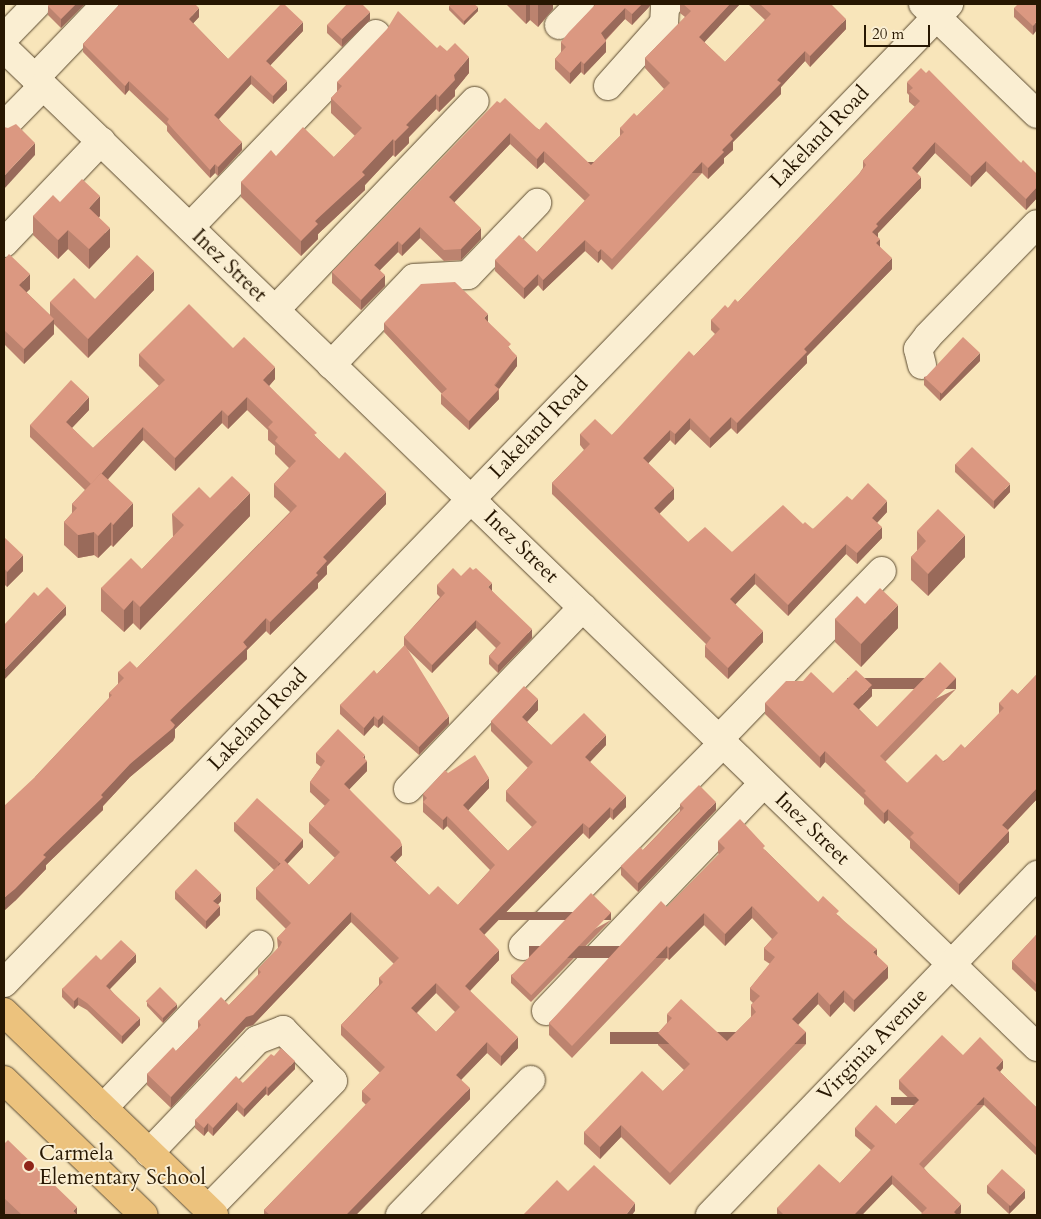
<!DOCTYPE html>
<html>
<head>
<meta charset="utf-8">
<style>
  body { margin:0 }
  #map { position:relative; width:1041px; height:1219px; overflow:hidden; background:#f8e5ba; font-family:Cardo,serif }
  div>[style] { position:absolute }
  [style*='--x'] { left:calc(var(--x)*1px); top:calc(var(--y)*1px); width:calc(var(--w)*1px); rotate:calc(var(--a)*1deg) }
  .roads { filter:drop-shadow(0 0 1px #5b4a30) drop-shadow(0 0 1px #5b4a30) }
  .minor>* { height:28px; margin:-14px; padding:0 14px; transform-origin:14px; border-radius:14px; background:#faeed2 }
  .major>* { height:28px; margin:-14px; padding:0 14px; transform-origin:14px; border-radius:14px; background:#ecc27d }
  .wall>* { inset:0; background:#bc836f }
  .shaded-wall>* { inset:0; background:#996a5a; transform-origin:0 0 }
  .building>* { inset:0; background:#db9881; transform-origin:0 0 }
  .dots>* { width:14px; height:14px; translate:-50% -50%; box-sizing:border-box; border:2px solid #faeed2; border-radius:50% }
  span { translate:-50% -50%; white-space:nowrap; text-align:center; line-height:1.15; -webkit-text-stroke:4px #faeed2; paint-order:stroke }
  .street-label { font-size:21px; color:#271702 }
  .poi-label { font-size:21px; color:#271702 }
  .left { translate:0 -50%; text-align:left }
  .frame { position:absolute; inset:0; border:5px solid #271702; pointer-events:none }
  .scale { position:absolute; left:864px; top:25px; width:66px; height:22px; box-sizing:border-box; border:2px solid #271702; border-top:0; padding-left:6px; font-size:15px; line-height:18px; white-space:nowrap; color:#271702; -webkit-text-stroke:4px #faeed2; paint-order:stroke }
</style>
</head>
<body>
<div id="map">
  <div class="roads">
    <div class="minor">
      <i style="--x:923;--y:4;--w:158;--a:44"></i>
      <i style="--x:559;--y:25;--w:30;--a:-45"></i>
      <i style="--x:4;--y:38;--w:47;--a:-45.9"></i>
      <i style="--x:4;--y:48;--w:1437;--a:44.04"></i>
      <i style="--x:35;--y:78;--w:103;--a:-46.2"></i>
      <i style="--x:608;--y:86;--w:84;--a:-48.4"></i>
      <i style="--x:664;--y:23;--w:16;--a:-86"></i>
      <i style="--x:665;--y:7;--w:4;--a:-45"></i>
      <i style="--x:4;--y:126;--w:56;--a:-45.7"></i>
      <i style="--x:190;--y:227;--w:268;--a:-46.1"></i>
      <i style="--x:4;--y:243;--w:141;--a:-46.4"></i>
      <i style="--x:275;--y:310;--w:289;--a:-46.3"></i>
      <i style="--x:331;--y:365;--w:120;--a:-46.3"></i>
      <i style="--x:414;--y:278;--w:54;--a:-3.2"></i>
      <i style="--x:468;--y:275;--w:100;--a:-46.2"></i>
      <i style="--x:922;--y:365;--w:16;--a:-104"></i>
      <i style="--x:918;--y:349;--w:16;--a:-52"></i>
      <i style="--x:928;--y:336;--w:156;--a:-45.8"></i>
      <i style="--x:719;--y:739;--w:234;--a:-45.9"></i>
      <i style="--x:408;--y:789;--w:252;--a:-46.1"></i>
      <i style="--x:523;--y:946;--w:285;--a:-45.4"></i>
      <i style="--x:4;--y:983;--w:1361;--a:-46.01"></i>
      <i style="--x:546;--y:1011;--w:315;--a:-46.3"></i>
      <i style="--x:103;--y:1108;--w:226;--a:-46.3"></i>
      <i style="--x:149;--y:1153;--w:156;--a:-46.3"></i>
      <i style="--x:257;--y:1040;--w:28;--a:-21"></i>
      <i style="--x:283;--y:1030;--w:71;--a:45.6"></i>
      <i style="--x:333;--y:1081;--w:179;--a:134.3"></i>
      <i style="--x:400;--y:1215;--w:188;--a:-45.9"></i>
      <i style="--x:710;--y:1215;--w:472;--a:-46.1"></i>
    </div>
    <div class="major">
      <i style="--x:4;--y:1012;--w:292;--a:44"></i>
      <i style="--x:4;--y:1080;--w:194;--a:44"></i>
    </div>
  </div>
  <div class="wall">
    <i style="clip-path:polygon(50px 4px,85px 4px,61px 28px,48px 15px,48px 6px)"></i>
    <i style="clip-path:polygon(506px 4px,553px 4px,553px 9px,538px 27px,530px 20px,526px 24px)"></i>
    <i style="clip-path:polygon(596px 4px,651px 4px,649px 7px,632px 25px,625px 19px,606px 40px,606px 52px,584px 75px,581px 72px,570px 84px,555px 69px,555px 59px,561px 52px,561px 42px)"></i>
    <i style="clip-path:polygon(680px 4px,740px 4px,704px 42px,725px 62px,765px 20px,748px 4px,831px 4px,846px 29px,810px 67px,805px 61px,781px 87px,781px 94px,733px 142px,733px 150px,724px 158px,724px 163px,708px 179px,702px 173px,612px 270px,601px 259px,598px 263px,585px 251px,543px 291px,538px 285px,524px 299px,495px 271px,495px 260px,537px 252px,585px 201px,544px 162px,537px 169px,510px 144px,454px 202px,481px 239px,461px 260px,444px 261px,420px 238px,402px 256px,398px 252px,380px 270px,385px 286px,361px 310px,332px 283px,332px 272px,500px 103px,591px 165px,620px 136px,620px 128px,637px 116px,664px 89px,645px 68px,645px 58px,685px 17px,680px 13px)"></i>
    <i style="clip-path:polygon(1037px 4px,1033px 35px,1014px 17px,1014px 8px)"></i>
    <i style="clip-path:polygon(118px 6px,199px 17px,193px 23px,228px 59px,303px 31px,270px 65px,287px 90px,273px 104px,251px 84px,219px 119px,242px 150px,218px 176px,215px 173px,210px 178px,173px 138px,167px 131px,167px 126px,129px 90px,125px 95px,83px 52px,83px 44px)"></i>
    <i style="clip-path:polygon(449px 6px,478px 11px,464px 25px,449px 10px)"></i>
    <i style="clip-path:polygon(370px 20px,342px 47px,327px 33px,327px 25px)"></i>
    <i style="clip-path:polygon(437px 48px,469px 73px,455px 90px,455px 96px,439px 112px,436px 109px,409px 137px,409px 143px,395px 157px,393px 155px,365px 185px,365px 190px,318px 234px,318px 239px,301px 256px,241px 197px,241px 182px,276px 156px,334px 157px,355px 136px,331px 113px,331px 98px,337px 92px,337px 82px)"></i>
    <i style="clip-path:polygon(907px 82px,1021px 163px,1037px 174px,1037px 198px,1026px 210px,986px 171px,971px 187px,935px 153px,917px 173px,921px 188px,878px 233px,878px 237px,880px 247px,892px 269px,807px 356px,807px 363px,737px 434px,731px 428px,710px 448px,690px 429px,675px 445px,670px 440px,648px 463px,674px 499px,659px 514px,688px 542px,732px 552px,803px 524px,813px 529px,852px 500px,887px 512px,877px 523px,882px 538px,857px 564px,846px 554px,788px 616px,755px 584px,735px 604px,763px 642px,728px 679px,705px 657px,705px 646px,706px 644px,552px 494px,552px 483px,584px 450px,580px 445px,580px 434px,612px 435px,694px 356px,715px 334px,711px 330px,711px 320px,728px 308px,738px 302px,859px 174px,863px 168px,863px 161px,915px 107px,909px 102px,909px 95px,907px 93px)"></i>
    <i style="clip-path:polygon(60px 202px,100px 216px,99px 217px,110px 247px,89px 269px,68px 249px,58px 259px,33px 235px,33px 216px)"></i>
    <i style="clip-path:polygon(4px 260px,30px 289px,26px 292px,50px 315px,50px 302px,95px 299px,154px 290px,88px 358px,54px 324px,54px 334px,24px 364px,4px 344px)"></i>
    <i style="clip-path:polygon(488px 322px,511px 350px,517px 366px,499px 389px,499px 399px,469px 430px,441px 404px,441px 394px,442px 394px,384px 332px,384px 323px)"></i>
    <i style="clip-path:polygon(233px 348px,275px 379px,269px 386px,317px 438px,386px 504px,327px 566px,327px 574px,318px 583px,318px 588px,270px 635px,266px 631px,247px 650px,247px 659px,175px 729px,175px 737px,173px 741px,130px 777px,103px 806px,103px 810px,46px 865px,46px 869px,15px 901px,35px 777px,109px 698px,109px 693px,118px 684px,118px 672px,137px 668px,290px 512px,274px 497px,274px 484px,289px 468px,275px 454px,275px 446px,268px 440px,268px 430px,247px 410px,228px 429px,222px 423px,175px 471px,143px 440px,108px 479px,133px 526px,113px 547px,111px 545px,98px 558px,94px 555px,78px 558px,64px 545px,64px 522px,72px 513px,72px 504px,85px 490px,30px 437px,30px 425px,89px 410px,72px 428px,93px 448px,159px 386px,139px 366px,139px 354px)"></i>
    <i style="clip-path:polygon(980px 361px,940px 401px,924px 385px,924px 377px)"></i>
    <i style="clip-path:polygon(955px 464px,1010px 492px,994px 509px,955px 472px)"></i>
    <i style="clip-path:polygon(210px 498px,250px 516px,140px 630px,133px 623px,124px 632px,101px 611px,101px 588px,142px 569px,173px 537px,172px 514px)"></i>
    <i style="clip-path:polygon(917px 531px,965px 557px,928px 596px,911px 580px,911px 557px,917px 551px)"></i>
    <i style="clip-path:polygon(4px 537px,23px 571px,7px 587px,4px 584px)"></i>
    <i style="clip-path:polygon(461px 576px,492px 591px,532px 638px,498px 673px,489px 664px,489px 656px,496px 648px,476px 628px,432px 673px,406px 648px,449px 724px,419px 755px,383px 723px,378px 728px,374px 725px,364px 736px,340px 714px,340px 705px,377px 674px,404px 646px,404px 637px,440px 597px,437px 594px,437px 585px)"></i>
    <i style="clip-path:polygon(865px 604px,898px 628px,861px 667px,835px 642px,835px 619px)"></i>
    <i style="clip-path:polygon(1037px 674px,1037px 799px,1008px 830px,1009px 842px,959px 895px,910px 848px,910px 841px,888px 820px,884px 824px,864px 804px,864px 799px,825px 762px,820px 768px,765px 714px,765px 703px,833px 693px,872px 696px,859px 709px,877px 727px,956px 689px,885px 762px,907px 783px,965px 748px,999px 714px,999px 703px,1018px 694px)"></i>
    <i style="clip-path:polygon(evenodd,538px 710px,527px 722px,551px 745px,606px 745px,590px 762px,626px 807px,613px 820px,610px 817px,589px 839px,583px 833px,484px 935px,499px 960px,470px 991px,518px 1048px,501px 1066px,487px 1053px,461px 1080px,470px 1099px,356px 1215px,264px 1215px,264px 1210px,366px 1105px,362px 1101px,362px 1091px,380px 1073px,341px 1035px,341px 1025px,379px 985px,379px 978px,394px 964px,351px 922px,253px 1025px,246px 1027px,171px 1108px,147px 1085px,147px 1074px,176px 1051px,198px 1029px,198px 1021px,229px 1005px,258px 975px,258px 969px,278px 948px,277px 938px,286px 929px,256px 899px,256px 888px,274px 870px,234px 831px,234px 822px,303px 847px,287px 864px,309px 885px,335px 858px,309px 833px,309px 823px,325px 806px,310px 792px,310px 782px,321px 767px,316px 763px,316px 753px,365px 759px,367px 771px,349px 789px,402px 855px,395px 862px,429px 895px,458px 905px,490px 870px,447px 826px,443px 830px,423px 812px,423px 794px,448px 773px,489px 788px,468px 810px,508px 851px,532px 827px,506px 801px,506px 791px,528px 768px,491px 731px,491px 721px,538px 710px,436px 993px,455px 1012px,436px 1032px,417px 1013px,436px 993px)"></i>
    <i style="clip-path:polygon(680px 804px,716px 810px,638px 892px,621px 875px,621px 866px,643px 850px,680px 811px)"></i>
    <i style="clip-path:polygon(718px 841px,765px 850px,818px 902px,839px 916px,877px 956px,888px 978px,854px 1012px,844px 1002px,830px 1017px,818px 1004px,798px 1025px,806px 1044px,670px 1185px,621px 1137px,600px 1159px,584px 1144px,584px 1132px,663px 1091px,684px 1070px,658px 1045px,658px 1033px,667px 1023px,667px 1014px,727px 1041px,751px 1017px,751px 1005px,753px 1003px,750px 1000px,750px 988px,770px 964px,764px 960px,764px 948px,772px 939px,752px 918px,725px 946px,704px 925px,669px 960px,667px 958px,572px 1058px,549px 1035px,549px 1023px,667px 907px,719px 854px,718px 853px)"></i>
    <i style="clip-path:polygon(175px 891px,221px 901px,218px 905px,220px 915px,206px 929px,175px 899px)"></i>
    <i style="clip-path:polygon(611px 920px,531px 1002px,511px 983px,511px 975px)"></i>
    <i style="clip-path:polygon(1037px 934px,1037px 993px,1012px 969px,1012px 961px)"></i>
    <i style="clip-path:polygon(101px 960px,136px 962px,110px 989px,140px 1025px,122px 1044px,87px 1010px,78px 1005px,74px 1009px,62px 997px,62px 989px)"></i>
    <i style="clip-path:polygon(147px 1002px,177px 1008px,163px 1023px,147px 1006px)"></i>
    <i style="clip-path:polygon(963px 1055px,1003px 1068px,1000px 1072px,1037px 1108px,1037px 1156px,984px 1105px,924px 1168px,961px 1213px,922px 1213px,892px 1184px,862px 1215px,777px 1215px,777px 1208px,840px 1183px,871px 1150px,855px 1136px,855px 1128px,896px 1124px,915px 1104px,899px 1089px,899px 1080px)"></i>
    <i style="clip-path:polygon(274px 1056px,295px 1069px,268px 1096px,266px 1094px,244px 1117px,237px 1110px,213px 1136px,208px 1131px,204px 1136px,195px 1128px,195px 1120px,243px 1083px)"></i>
    <i style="clip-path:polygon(4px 1144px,77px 1215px,5px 1215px,4px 1214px)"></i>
    <i style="clip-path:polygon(987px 1185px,1025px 1198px,1009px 1214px,987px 1193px)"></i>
  </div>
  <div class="shaded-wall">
    <i style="clip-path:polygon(76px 4px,85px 4px,61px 28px,61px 19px)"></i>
    <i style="clip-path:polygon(526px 4px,530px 4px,530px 20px,526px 24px)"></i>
    <i style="clip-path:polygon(538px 4px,553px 4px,553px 9px,538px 27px)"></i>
    <i style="clip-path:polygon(642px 4px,651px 4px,649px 7px,632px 25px,632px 14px)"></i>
    <i style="clip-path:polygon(730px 4px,740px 4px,699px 48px,699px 37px)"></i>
    <i style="clip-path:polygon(478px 7px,478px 11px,464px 25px,464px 21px)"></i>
    <i style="clip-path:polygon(199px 8px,199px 17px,189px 28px,189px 19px)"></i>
    <i style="clip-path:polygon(625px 8px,625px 19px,601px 44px,601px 33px)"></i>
    <i style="clip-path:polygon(370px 12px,370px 20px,342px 47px,342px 39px)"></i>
    <i style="clip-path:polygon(846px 19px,846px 29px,810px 67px,810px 56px)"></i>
    <i style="clip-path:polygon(1037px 21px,1037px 30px,1033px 35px,1033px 26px)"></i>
    <i style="clip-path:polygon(303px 22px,303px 31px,266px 70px,266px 61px)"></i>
    <i style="clip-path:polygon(606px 41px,606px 52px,584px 75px,584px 64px)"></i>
    <i style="clip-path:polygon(805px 51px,805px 61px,781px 87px,781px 94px,733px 142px,733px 150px,724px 158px,724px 163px,708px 179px,708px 168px,722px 150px,730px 135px,777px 80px)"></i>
    <i style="clip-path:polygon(469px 57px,469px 73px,455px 90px,455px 96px,439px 112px,439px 97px,454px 75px)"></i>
    <i style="clip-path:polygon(581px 61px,581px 72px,570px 84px,570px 73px)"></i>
    <i style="clip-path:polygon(251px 75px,251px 84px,214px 124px,214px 115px)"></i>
    <i style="clip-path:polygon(129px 81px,129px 90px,125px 95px,125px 86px)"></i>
    <i style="clip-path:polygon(287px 81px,287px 90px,273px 104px,273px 96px)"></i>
    <i style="clip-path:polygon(436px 94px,436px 109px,409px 137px,409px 143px,395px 157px,395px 141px,406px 125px)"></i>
    <i style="clip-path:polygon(510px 133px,510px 144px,449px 208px,449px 197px)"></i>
    <i style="clip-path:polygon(393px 139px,393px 155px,365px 185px,365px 190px,318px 234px,318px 239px,301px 256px,301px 241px,315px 221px)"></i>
    <i style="clip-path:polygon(242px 142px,242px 150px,218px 176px,218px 167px)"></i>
    <i style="clip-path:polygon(935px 142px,935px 153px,912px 179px,912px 168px)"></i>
    <i style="clip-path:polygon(35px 143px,35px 155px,4px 189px,4px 176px)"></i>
    <i style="clip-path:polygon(544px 151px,544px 162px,537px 169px,537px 159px)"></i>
    <i style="clip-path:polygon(986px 161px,986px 171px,971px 187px,971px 176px)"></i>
    <i style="left:702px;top:162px;width:11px;height:132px;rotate:90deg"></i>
    <i style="clip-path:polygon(215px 164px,215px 173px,210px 178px,210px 170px)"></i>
    <i style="clip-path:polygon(921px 177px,921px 188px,878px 233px,878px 237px,872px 243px,872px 232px,876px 224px)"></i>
    <i style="clip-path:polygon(1037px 187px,1037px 198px,1026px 210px,1026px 199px)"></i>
    <i style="clip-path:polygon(100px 196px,100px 216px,89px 227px,89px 208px)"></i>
    <i style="clip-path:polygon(420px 227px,420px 238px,402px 256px,402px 245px)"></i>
    <i style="clip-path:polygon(110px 228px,110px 247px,89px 269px,89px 249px)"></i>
    <i style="clip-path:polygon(481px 228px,481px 239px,461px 260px,461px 249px)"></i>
    <i style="clip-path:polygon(68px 230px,68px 249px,58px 259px,58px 240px)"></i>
    <i style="clip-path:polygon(880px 239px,880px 250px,876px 243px)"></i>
    <i style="clip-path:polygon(585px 240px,585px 251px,543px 291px,543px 280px)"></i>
    <i style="clip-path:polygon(398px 241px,398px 252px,374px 276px,374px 265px)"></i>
    <i style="clip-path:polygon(601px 249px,601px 259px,598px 263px,598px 252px)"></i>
    <i style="clip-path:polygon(892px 258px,892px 269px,807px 356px,807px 363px,737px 434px,737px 423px,804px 349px)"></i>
    <i style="clip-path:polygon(154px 271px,154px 290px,88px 358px,88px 339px)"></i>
    <i style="clip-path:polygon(30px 274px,30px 289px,19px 300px,19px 285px)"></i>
    <i style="clip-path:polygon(538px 274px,538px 285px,524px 299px,524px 288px)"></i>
    <i style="clip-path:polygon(385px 275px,385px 286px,361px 310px,361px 300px)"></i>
    <i style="clip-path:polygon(488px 314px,488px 323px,484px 318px)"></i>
    <i style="clip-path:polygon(54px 319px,54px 334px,24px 364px,24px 349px)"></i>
    <i style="clip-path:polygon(980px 353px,980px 361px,940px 401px,940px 393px)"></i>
    <i style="clip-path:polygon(517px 356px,517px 366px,498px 390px,499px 399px,469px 430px,469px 421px)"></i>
    <i style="clip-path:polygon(275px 367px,275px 379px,263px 393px,263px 380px)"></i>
    <i style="clip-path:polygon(89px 397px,89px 410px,66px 434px,66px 422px)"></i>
    <i style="clip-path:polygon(247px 397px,247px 410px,228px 429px,228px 416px)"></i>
    <i style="clip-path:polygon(222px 410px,222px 423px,175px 471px,175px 458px)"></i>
    <i style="clip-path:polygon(731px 417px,731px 428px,710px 448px,710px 438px)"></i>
    <i style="clip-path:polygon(690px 418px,690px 429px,675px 445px,675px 434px)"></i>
    <i style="clip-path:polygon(143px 427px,143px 440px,92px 497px,92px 484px)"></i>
    <i style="clip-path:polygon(670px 430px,670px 440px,643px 469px,643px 458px)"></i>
    <i style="clip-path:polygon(1010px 484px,1010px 492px,994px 509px,994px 501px)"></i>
    <i style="clip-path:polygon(674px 488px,674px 499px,654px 519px,654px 508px)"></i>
    <i style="clip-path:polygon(386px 492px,386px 504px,327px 566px,327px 574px,318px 583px,318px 588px,270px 635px,270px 622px,316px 573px,323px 557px)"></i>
    <i style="clip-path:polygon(250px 493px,250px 516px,140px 630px,140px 607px)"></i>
    <i style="clip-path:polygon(887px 501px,887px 512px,872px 528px,872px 518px)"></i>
    <i style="clip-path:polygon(133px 503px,133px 526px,113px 547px,113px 525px)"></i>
    <i style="clip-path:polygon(111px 522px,111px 545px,98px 558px,98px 536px)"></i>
    <i style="clip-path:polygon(882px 527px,882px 538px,857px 564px,857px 553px)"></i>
    <i style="clip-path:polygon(94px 532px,94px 555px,78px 558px,78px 535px)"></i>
    <i style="clip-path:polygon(965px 535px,965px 557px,928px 596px,928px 574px)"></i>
    <i style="clip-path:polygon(846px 544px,846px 554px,788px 616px,788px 605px)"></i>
    <i style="clip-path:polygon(23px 555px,23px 571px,7px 587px,7px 572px)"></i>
    <i style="clip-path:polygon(755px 573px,755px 584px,730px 610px,730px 599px)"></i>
    <i style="clip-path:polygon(492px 583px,492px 592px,488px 587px)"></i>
    <i style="clip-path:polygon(133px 600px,133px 623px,124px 632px,124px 610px)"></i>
    <i style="clip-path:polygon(898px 605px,898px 628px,861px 667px,861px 644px)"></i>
    <i style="clip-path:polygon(66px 606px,66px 615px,4px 680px,4px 670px)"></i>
    <i style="clip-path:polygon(266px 618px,266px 631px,247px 650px,247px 659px,175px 729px,175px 737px,173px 741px,130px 777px,103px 806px,103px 810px,46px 865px,46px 869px,15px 901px,4px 911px,4px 898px,43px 855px,101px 795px)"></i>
    <i style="clip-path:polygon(476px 620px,476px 628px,432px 673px,432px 665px)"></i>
    <i style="clip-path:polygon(532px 629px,532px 638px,498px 673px,498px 665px)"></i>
    <i style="clip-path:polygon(763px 631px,763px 642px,728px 679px,728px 668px)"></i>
    <i style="left:956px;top:678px;width:11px;height:109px;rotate:90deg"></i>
    <i style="clip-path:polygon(872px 685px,872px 696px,853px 715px,853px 704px)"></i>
    <i style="clip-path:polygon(538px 699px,538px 710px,522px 727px,522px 717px)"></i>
    <i style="clip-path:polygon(383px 715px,383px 723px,378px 728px,378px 720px)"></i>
    <i style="clip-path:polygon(374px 716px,374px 725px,364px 736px,364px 728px)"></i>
    <i style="clip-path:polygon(449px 716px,449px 724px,419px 755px,419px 747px)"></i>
    <i style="clip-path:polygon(606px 735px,606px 745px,585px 767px,585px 757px)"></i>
    <i style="clip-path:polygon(825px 751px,825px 762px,820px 768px,820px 757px)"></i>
    <i style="clip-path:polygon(365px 755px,365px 762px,367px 761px,367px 771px,344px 795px,344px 784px)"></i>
    <i style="clip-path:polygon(489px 778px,489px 788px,463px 816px,463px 805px)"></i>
    <i style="clip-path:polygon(1037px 788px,1037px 799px,1002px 836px,1002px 825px)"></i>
    <i style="clip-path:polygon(626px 796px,626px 807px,613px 820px,613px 810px)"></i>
    <i style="clip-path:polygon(716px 802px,716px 810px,638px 892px,638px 883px)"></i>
    <i style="clip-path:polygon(610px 807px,610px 817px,589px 839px,589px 828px)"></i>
    <i style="clip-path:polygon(888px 809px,888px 820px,884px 824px,884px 813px)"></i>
    <i style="clip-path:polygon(447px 816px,447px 826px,443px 830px,443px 820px)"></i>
    <i style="clip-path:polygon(583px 823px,583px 833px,479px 940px,479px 929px)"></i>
    <i style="clip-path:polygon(1009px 831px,1009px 842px,959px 895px,959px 884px)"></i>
    <i style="clip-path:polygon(303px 839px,303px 847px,278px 874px,278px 865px)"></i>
    <i style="clip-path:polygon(402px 845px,402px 855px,390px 868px,390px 857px)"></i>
    <i style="clip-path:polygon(221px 893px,221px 901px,213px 909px,213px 901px)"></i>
    <i style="clip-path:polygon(220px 906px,220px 915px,206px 929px,206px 921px)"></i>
    <i style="clip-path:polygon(752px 906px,752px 918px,725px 946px,725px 934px)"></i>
    <i style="clip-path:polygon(351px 912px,351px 922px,253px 1025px,246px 1027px,171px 1108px,171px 1097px,246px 1017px)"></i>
    <i style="left:611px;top:912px;width:8px;height:115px;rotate:90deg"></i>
    <i style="clip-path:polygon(704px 913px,704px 925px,669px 960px,669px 948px)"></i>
    <i style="left:667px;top:946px;width:12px;height:138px;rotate:90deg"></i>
    <i style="clip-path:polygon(877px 949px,877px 961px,873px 952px)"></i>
    <i style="clip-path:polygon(499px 950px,499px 960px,465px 996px,465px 986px)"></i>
    <i style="clip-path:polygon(136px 954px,136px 962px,106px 993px,106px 986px)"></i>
    <i style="clip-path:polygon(888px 966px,888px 978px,854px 1012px,854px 1000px)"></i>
    <i style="clip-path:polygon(436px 983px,436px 993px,411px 1018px,411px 1008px)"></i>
    <i style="clip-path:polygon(844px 990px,844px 1002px,830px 1017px,830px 1005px)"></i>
    <i style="clip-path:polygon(818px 992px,818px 1004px,792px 1031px,792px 1019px)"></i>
    <i style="clip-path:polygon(78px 997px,78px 1005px,74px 1009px,74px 1001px)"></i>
    <i style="clip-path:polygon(177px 1004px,177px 1008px,163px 1023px,163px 1018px)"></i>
    <i style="clip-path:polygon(140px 1018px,140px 1025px,122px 1044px,122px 1036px)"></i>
    <i style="left:806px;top:1032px;width:12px;height:196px;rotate:90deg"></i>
    <i style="clip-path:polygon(518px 1037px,518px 1048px,501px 1066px,501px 1056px)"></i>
    <i style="clip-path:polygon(487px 1042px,487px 1053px,456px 1085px,456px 1075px)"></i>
    <i style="clip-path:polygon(1003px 1060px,1003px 1068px,996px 1076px,996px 1068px)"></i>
    <i style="clip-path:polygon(295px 1061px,295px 1069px,268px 1096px,268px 1088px)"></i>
    <i style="clip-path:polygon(266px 1086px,266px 1094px,244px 1117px,244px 1109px)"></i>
    <i style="clip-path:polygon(470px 1088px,470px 1099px,356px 1215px,346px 1215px)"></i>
    <i style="left:984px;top:1097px;width:8px;height:93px;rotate:90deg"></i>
    <i style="clip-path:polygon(237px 1102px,237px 1110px,213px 1136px,213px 1128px)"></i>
    <i style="clip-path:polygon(208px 1123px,208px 1131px,204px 1136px,204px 1128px)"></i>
    <i style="clip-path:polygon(621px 1125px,621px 1137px,600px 1159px,600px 1147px)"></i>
    <i style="clip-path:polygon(892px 1175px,892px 1184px,862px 1215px,854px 1215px)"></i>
    <i style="clip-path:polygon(1025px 1190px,1025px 1198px,1009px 1214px,1009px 1206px)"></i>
    <i style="clip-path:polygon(635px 1203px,635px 1211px,632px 1215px,626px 1215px)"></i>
    <i style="clip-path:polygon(961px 1204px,961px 1213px,959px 1215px,954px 1215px,954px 1212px)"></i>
    <i style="clip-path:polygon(77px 1207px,77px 1215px,73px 1211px)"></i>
  </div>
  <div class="building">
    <i style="clip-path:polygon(50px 4px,76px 4px,61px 19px,48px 6px)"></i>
    <i style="clip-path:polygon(118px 4px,195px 4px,199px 8px,189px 19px,228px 59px,281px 4px,284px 4px,303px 22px,266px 61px,287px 81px,273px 96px,251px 75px,214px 115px,242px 142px,218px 167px,215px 164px,210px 170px,173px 129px,167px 122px,169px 119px,129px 81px,125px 86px,83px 44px,118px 6px)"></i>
    <i style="clip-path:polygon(347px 4px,362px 4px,370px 12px,342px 39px,327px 25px)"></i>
    <i style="clip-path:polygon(451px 4px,474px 4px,478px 7px,464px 21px,449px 6px)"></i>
    <i style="clip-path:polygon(596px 4px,642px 4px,632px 14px,625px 8px,601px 33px,606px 41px,584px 64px,581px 61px,570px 73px,555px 59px,566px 47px,561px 42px,569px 32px)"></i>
    <i style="clip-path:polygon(683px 4px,730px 4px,699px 37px,725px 62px,771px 14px,760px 4px,831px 4px,846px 19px,810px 56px,805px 51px,777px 80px,781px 83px,730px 135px,733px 139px,722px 150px,724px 152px,708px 168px,702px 162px,612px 259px,601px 249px,598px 252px,585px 240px,543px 280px,538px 274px,524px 288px,495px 260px,519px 235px,537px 252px,590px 195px,544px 151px,537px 159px,510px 133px,449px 197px,481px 228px,461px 249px,444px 250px,420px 227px,402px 245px,398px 241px,374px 265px,385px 275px,361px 300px,332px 272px,497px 101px,500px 103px,505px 98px,539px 130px,546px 122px,591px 165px,624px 132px,620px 128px,634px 113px,637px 116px,670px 83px,645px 58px,691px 11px)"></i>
    <i style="clip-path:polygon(1018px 4px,1037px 4px,1037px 21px,1033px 26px,1014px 8px)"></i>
    <i style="clip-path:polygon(398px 11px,437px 48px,440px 45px,447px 51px,455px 43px,469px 57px,454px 75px,455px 80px,439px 97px,436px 94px,406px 125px,409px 127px,395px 141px,393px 139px,362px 172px,365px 175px,315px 221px,318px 224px,301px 241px,241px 182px,271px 150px,276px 156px,303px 127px,334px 157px,362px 128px,331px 98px,342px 86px,337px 82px,387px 29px)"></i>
    <i style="clip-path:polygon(921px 68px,926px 73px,929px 70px,1021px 163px,1023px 160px,1037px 174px,1037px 187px,1026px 199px,986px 161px,971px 176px,935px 142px,912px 168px,921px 177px,876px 224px,878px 226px,872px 232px,880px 239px,876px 243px,892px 258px,804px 349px,807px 352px,737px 423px,731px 417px,710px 438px,690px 418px,675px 434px,670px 430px,643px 458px,674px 488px,654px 508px,688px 542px,705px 527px,732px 552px,783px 505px,803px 524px,805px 522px,813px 529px,847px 496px,852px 500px,868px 483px,887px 501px,872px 518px,882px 527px,857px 553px,846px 544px,788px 605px,755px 573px,730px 599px,763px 631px,728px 668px,705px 646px,711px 638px,552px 483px,590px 444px,580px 434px,595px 419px,612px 435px,689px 351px,694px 356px,720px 329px,711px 320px,725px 305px,728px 308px,735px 299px,738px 302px,859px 174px,866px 165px,863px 161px,920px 101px,909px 91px,913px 88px,907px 82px)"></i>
    <i style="clip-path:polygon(16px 124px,35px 143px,4px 176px,4px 127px,8px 128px)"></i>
    <i style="clip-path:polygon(82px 179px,100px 196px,89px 208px,110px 228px,89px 249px,68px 230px,58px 240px,33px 216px,53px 195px,60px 202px)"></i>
    <i style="clip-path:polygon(9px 254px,30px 274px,19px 285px,54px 319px,24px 349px,4px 330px,4px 260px)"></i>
    <i style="clip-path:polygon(137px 255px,154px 271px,88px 339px,50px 302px,74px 278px,95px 299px)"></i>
    <i style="clip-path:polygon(455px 282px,488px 314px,484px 318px,511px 344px,508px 347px,517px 356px,494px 385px,499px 389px,469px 421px,441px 394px,447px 389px,384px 323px,421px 284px)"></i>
    <i style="clip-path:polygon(189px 304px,233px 348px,244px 337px,275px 367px,263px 380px,317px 433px,314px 435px,339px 459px,345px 452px,386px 492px,323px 557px,327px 561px,316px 573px,318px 575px,270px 622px,266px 618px,243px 642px,247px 647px,170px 720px,175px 725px,173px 728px,130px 764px,101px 795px,103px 797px,43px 855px,46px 857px,15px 889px,4px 898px,4px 806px,35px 777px,112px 695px,109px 693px,124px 678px,118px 672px,130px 661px,137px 668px,297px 506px,274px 484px,296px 461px,275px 441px,278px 437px,268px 427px,273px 422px,247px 397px,228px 416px,222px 410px,175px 458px,143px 427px,101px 474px,101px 473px,91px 484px,30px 425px,71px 380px,89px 397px,66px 422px,93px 448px,165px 380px,139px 354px)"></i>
    <i style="left:963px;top:337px;width:23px;height:56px;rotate:43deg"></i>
    <i style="left:972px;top:447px;width:53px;height:24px;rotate:44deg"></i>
    <i style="clip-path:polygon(101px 473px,133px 503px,113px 525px,111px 522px,98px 536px,94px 532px,78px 535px,64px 522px,77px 508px,72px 504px)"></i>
    <i style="clip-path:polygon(232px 476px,250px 493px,140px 607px,133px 600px,124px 610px,101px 588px,131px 558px,142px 569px,184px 525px,172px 514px,199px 487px,210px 498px)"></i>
    <i style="clip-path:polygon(938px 509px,965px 535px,928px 574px,911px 557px,926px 541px,917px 531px)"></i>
    <i style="clip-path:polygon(4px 537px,23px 555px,7px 572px,4px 568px)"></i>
    <i style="clip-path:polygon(470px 567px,473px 570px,476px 568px,492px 583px,488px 587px,532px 629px,498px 665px,489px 656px,501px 643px,476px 620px,432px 665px,404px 637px,445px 593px,437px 585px,453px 568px,461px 576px)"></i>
    <i style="clip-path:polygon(47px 587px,66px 606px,4px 670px,4px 625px,34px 592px,38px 596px)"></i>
    <i style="clip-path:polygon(880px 588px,898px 605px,861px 644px,835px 619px,857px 596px,865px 604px)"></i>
    <i style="clip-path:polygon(405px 645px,449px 716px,419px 747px,383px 715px,378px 720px,374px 716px,364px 728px,340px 705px,374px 670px,377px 674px)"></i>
    <i style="clip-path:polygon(940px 662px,956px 678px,880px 756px,907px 783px,936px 754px,944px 762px,961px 744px,965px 748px,1004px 708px,999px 703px,1012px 689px,1018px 694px,1037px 674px,1037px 788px,1002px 825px,1009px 831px,959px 884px,910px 837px,914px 833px,888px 809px,884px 813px,864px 793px,866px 791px,825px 751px,820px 757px,765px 703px,786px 681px,803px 681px,811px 672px,833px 693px,856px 670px,872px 685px,853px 704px,877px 727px)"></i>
    <i style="clip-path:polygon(evenodd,524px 686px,538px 699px,522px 717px,551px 745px,584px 713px,606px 735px,585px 757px,626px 796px,613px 810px,610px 807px,589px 828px,583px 823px,479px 929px,499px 950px,465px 986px,518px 1037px,501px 1056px,487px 1042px,456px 1075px,470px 1088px,346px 1215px,270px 1215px,264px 1210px,371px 1099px,362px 1091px,385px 1067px,341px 1025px,383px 982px,379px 978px,399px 958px,351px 912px,253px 1015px,246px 1017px,171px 1097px,147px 1074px,173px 1047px,176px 1051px,201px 1025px,198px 1021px,221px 997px,229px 1005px,261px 972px,258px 969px,280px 946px,282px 942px,277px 938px,291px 923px,256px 888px,284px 860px,309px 885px,340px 852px,309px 823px,330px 800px,310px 782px,325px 761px,316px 753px,338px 729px,365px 755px,363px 757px,367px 761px,344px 784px,400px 840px,402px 845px,390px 857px,429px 895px,438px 886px,458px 905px,495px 865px,447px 816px,443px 820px,423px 802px,427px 798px,423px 794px,445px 770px,448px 773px,475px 755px,489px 778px,463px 805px,508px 851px,537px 822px,506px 791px,533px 762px,491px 721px,524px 686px,436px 983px,460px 1007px,436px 1032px,411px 1008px,436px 983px)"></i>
    <i style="clip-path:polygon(699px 785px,716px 802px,638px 883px,621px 866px,640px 847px,643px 850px,684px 808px,680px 804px)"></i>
    <i style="left:257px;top:798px;width:62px;height:33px;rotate:42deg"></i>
    <i style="clip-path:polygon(740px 819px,765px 846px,763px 848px,818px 902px,823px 896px,839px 911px,836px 914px,877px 949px,873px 952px,888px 966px,854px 1000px,844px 990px,830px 1005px,818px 992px,792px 1019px,806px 1032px,670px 1173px,621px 1125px,600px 1147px,584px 1132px,642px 1071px,663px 1091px,690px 1064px,658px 1033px,672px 1018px,667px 1014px,681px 999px,727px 1041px,756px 1012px,751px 1005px,760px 996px,750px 988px,775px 957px,764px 948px,778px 933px,752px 906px,725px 934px,704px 913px,669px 948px,667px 946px,572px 1046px,549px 1023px,661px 901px,667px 907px,725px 848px,718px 841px)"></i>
    <i style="clip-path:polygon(196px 869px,221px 893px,213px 901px,220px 906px,206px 921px,175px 891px)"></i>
    <i style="left:591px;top:893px;width:28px;height:115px;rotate:44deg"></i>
    <i style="clip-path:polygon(1037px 934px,1037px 985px,1012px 961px)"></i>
    <i style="clip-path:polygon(121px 940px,136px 954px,106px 986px,140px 1018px,122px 1036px,87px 1003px,78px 997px,74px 1001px,62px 989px,96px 955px,101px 960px)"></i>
    <i style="left:160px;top:987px;width:24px;height:20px;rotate:45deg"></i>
    <i style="clip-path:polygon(942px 1035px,963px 1055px,980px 1037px,1003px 1060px,996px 1068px,1037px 1108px,1037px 1148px,984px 1097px,919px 1164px,961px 1204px,954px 1212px,957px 1215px,920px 1215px,927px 1208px,892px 1175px,854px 1215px,784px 1215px,777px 1208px,819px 1164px,840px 1183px,875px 1146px,855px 1128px,876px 1105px,896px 1124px,919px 1100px,899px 1080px)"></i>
    <i style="clip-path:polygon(281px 1048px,295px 1061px,268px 1088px,266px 1086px,244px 1109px,237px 1102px,213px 1128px,208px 1123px,204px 1128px,195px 1120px,236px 1076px,243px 1083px,271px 1054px,274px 1056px)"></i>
    <i style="clip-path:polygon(8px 1140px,77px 1207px,73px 1211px,77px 1215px,22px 1215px,4px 1198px,4px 1144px)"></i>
    <i style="clip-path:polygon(594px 1165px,635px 1203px,626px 1215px,523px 1215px,557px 1180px,568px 1191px)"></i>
    <i style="left:1002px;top:1169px;width:31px;height:22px;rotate:42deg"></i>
  </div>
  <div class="dots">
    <i style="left:29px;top:1166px;background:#8f2418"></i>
  </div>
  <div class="street-label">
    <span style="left:820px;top:137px;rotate:-46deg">Lakeland Road</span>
    <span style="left:229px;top:266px;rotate:44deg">Inez Street</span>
    <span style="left:539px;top:428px;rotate:-46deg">Lakeland Road</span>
    <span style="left:521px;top:547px;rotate:44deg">Inez Street</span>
    <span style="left:258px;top:720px;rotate:-46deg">Lakeland Road</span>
    <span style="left:812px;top:829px;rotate:44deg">Inez Street</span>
    <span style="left:873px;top:1045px;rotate:-46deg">Virginia Avenue</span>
  </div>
  <div class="poi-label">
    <span class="left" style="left:39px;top:1166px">Carmela<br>Elementary School</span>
  </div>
  <div class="frame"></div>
  <div class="scale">20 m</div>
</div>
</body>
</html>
